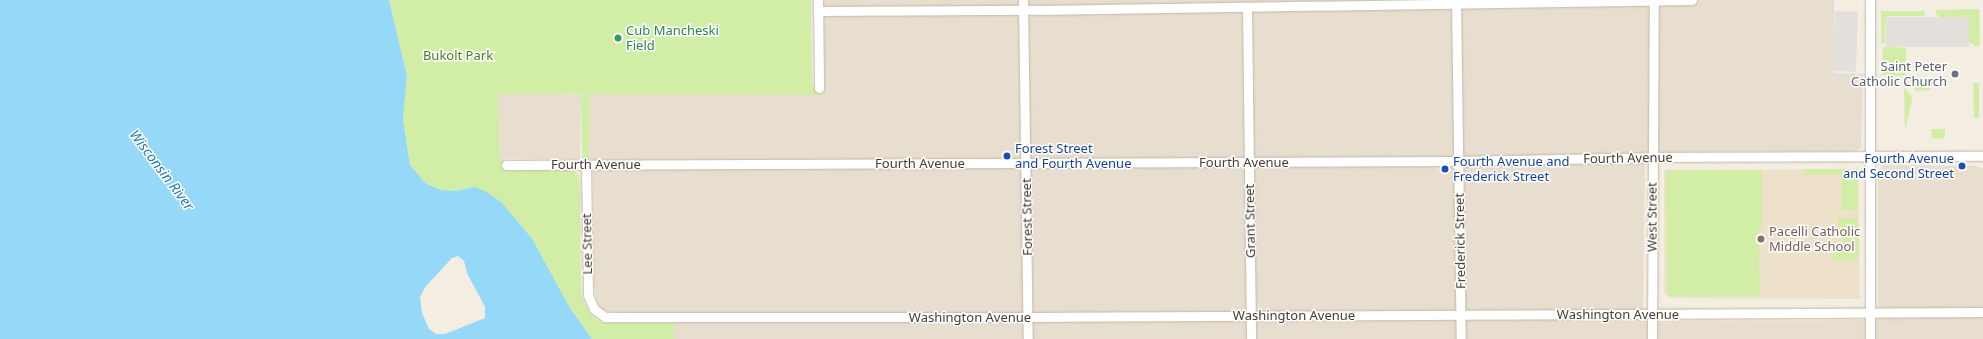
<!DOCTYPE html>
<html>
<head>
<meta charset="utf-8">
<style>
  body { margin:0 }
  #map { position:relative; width:1983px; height:339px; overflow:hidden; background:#f3ede2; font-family:"Noto Sans",sans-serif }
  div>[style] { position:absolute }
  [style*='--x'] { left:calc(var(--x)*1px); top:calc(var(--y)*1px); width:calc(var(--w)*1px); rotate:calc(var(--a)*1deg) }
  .residential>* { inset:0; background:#e8decf; transform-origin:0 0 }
  .education>* { inset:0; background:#eee1ca }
  .green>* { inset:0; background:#d2eda5; transform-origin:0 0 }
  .parking>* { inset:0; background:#e3dfdb; transform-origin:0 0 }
  .water>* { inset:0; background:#96d8f8 }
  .roads { filter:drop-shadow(0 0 1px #c2b7a7) drop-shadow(0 0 1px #c2b7a7) }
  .minor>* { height:9px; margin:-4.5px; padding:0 4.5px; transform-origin:4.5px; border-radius:4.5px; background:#fff }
  .dots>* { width:11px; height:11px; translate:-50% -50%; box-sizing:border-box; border:2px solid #fff; border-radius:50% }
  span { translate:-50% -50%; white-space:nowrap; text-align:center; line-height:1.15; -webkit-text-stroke:3px #fff; paint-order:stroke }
  .leisure-label { font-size:13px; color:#27864d }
  .left { translate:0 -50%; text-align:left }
  .park-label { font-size:13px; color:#4a7d1f }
  .worship-label { font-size:13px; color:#5b616d }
  .right { translate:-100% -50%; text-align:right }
  .transit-label { font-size:13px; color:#164399 }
  .street-label { font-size:13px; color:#453c32 }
  .education-label { font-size:13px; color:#785e54 }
  .water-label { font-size:14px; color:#1e7bab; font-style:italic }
</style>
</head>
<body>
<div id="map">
  <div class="residential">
    <i style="clip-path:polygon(824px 0,1834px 0,1834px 73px,1863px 74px,1861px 147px,1858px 150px,1849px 151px,1645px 152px,1643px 321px,1878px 320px,1878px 170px,1884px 165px,1891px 165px,1976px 166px,1983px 169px,1983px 339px,674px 339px,674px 313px,610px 312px,600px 309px,597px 302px,594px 284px,593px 159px,589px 159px,590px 94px,821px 94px,821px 90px,824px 90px)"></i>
    <i style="left:497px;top:93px;width:84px;height:65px;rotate:1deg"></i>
  </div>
  <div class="education">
    <i style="clip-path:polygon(1858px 169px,1860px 299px,1671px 298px,1664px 293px,1664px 170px)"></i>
  </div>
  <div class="green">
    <i style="clip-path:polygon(389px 0,811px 0,812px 85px,814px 88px,821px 90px,821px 95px,590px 94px,589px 159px,582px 159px,581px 94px,498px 94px,499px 157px,504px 159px,506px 171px,571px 170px,578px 174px,580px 182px,581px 292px,584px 303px,589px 312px,594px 318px,604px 323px,674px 323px,674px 339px,592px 339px,568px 305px,533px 240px,475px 187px,455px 191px,441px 190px,425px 183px,415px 173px,410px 165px,403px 119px,407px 76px)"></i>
    <i style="clip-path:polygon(1979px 9px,1980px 45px,1976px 47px,1936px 14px,1936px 10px)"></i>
    <i style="clip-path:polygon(1881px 11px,1924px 11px,1925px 15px,1924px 16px,1886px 16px,1885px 43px,1881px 43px)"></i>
    <i style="left:1883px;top:47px;width:23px;height:28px;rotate:2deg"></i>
    <i style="clip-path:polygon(1911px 82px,1932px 82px,1931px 88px,1929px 90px,1916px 91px,1912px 86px)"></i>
    <i style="clip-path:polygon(1973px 83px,1979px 83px,1979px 118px,1974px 118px)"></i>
    <i style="clip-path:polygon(1904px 88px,1911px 95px,1912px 100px,1905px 131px)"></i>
    <i style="clip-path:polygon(1931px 129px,1945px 129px,1945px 136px,1942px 139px,1932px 138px)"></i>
    <i style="clip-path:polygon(1805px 169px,1858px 169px,1858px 210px,1841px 210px,1841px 175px,1805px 175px)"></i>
    <i style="clip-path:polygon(1666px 170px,1762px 170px,1762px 228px,1759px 228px,1760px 296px,1667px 296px)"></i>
    <i style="clip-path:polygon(1838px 218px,1858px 218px,1859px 259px,1832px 259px,1833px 250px,1843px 250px,1843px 234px,1838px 233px)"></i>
  </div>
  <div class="parking">
    <i style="left:1835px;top:11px;width:23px;height:60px;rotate:2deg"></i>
    <i style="left:1886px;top:17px;width:83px;height:30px"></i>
  </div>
  <div class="water">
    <i style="clip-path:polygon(evenodd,0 0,389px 0,407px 76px,403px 119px,410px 165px,425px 183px,441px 190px,455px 191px,475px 187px,485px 191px,501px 202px,533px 240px,568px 305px,592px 339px,0 339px,0 0,458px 256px,464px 261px,467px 273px,485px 307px,485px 318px,445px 334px,436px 334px,429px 329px,422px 313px,420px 297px,426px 286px,452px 258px,458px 256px)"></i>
  </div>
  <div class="roads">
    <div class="minor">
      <i style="--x:818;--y:0;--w:88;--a:89.3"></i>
      <i style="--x:1023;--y:0;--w:339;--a:89.2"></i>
      <i style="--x:1456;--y:0;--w:339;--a:89.2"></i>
      <i style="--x:1247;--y:7;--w:332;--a:89.3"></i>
      <i style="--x:818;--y:11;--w:221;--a:-0.3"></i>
      <i style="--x:1039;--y:10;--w:653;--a:-0.88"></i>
      <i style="--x:586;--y:164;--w:131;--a:89.1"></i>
      <i style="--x:588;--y:295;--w:15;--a:67"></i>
      <i style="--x:594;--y:309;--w:14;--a:36"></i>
      <i style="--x:605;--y:317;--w:423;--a:0"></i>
      <i style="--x:1028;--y:317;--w:955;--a:-0.3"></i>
      <i style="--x:506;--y:165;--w:945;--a:-0.24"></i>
      <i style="--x:1451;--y:161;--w:201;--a:-1.1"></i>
      <i style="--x:1652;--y:157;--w:331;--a:-0.2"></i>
      <i style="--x:1652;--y:339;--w:339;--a:-89.7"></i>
      <i style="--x:1870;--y:339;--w:339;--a:-90"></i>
    </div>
  </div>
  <div class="dots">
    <i style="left:618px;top:38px;background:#2e9e5b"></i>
    <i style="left:1955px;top:74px;background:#6b7280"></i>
    <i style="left:1007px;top:156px;background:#1a4fb4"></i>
    <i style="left:1962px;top:166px;background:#1a4fb4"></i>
    <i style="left:1445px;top:169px;background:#1a4fb4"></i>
    <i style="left:1761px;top:239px;background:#8d6e63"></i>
  </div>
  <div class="leisure-label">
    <span class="left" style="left:626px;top:38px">Cub Mancheski<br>Field</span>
  </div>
  <div class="park-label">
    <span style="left:458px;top:55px">Bukolt Park</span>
  </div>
  <div class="worship-label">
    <span class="right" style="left:1947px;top:74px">Saint Peter<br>Catholic Church</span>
  </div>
  <div class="transit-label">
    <span class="left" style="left:1015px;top:156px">Forest Street<br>and Fourth Avenue</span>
    <span class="right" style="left:1954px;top:166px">Fourth Avenue<br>and Second Street</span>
    <span class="left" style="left:1453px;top:169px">Fourth Avenue and<br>Frederick Street</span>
  </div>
  <div class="street-label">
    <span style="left:1628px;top:158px;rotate:-1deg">Fourth Avenue</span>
    <span style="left:1244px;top:162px">Fourth Avenue</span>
    <span style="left:920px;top:163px">Fourth Avenue</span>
    <span style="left:596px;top:164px">Fourth Avenue</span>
    <span style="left:1027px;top:217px;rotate:-91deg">Forest Street</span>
    <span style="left:1652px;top:217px;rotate:-90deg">West Street</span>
    <span style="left:1250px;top:221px;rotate:-91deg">Grant Street</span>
    <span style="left:1460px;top:241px;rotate:-91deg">Frederick Street</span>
    <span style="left:587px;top:244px;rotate:-91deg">Lee Street</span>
    <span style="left:1618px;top:314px">Washington Avenue</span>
    <span style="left:1294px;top:315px">Washington Avenue</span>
    <span style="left:970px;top:317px">Washington Avenue</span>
  </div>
  <div class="education-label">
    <span class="left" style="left:1769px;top:239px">Pacelli Catholic<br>Middle School</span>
  </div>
  <div class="water-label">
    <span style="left:162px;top:170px;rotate:53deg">Wisconsin River</span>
  </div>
</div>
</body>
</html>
